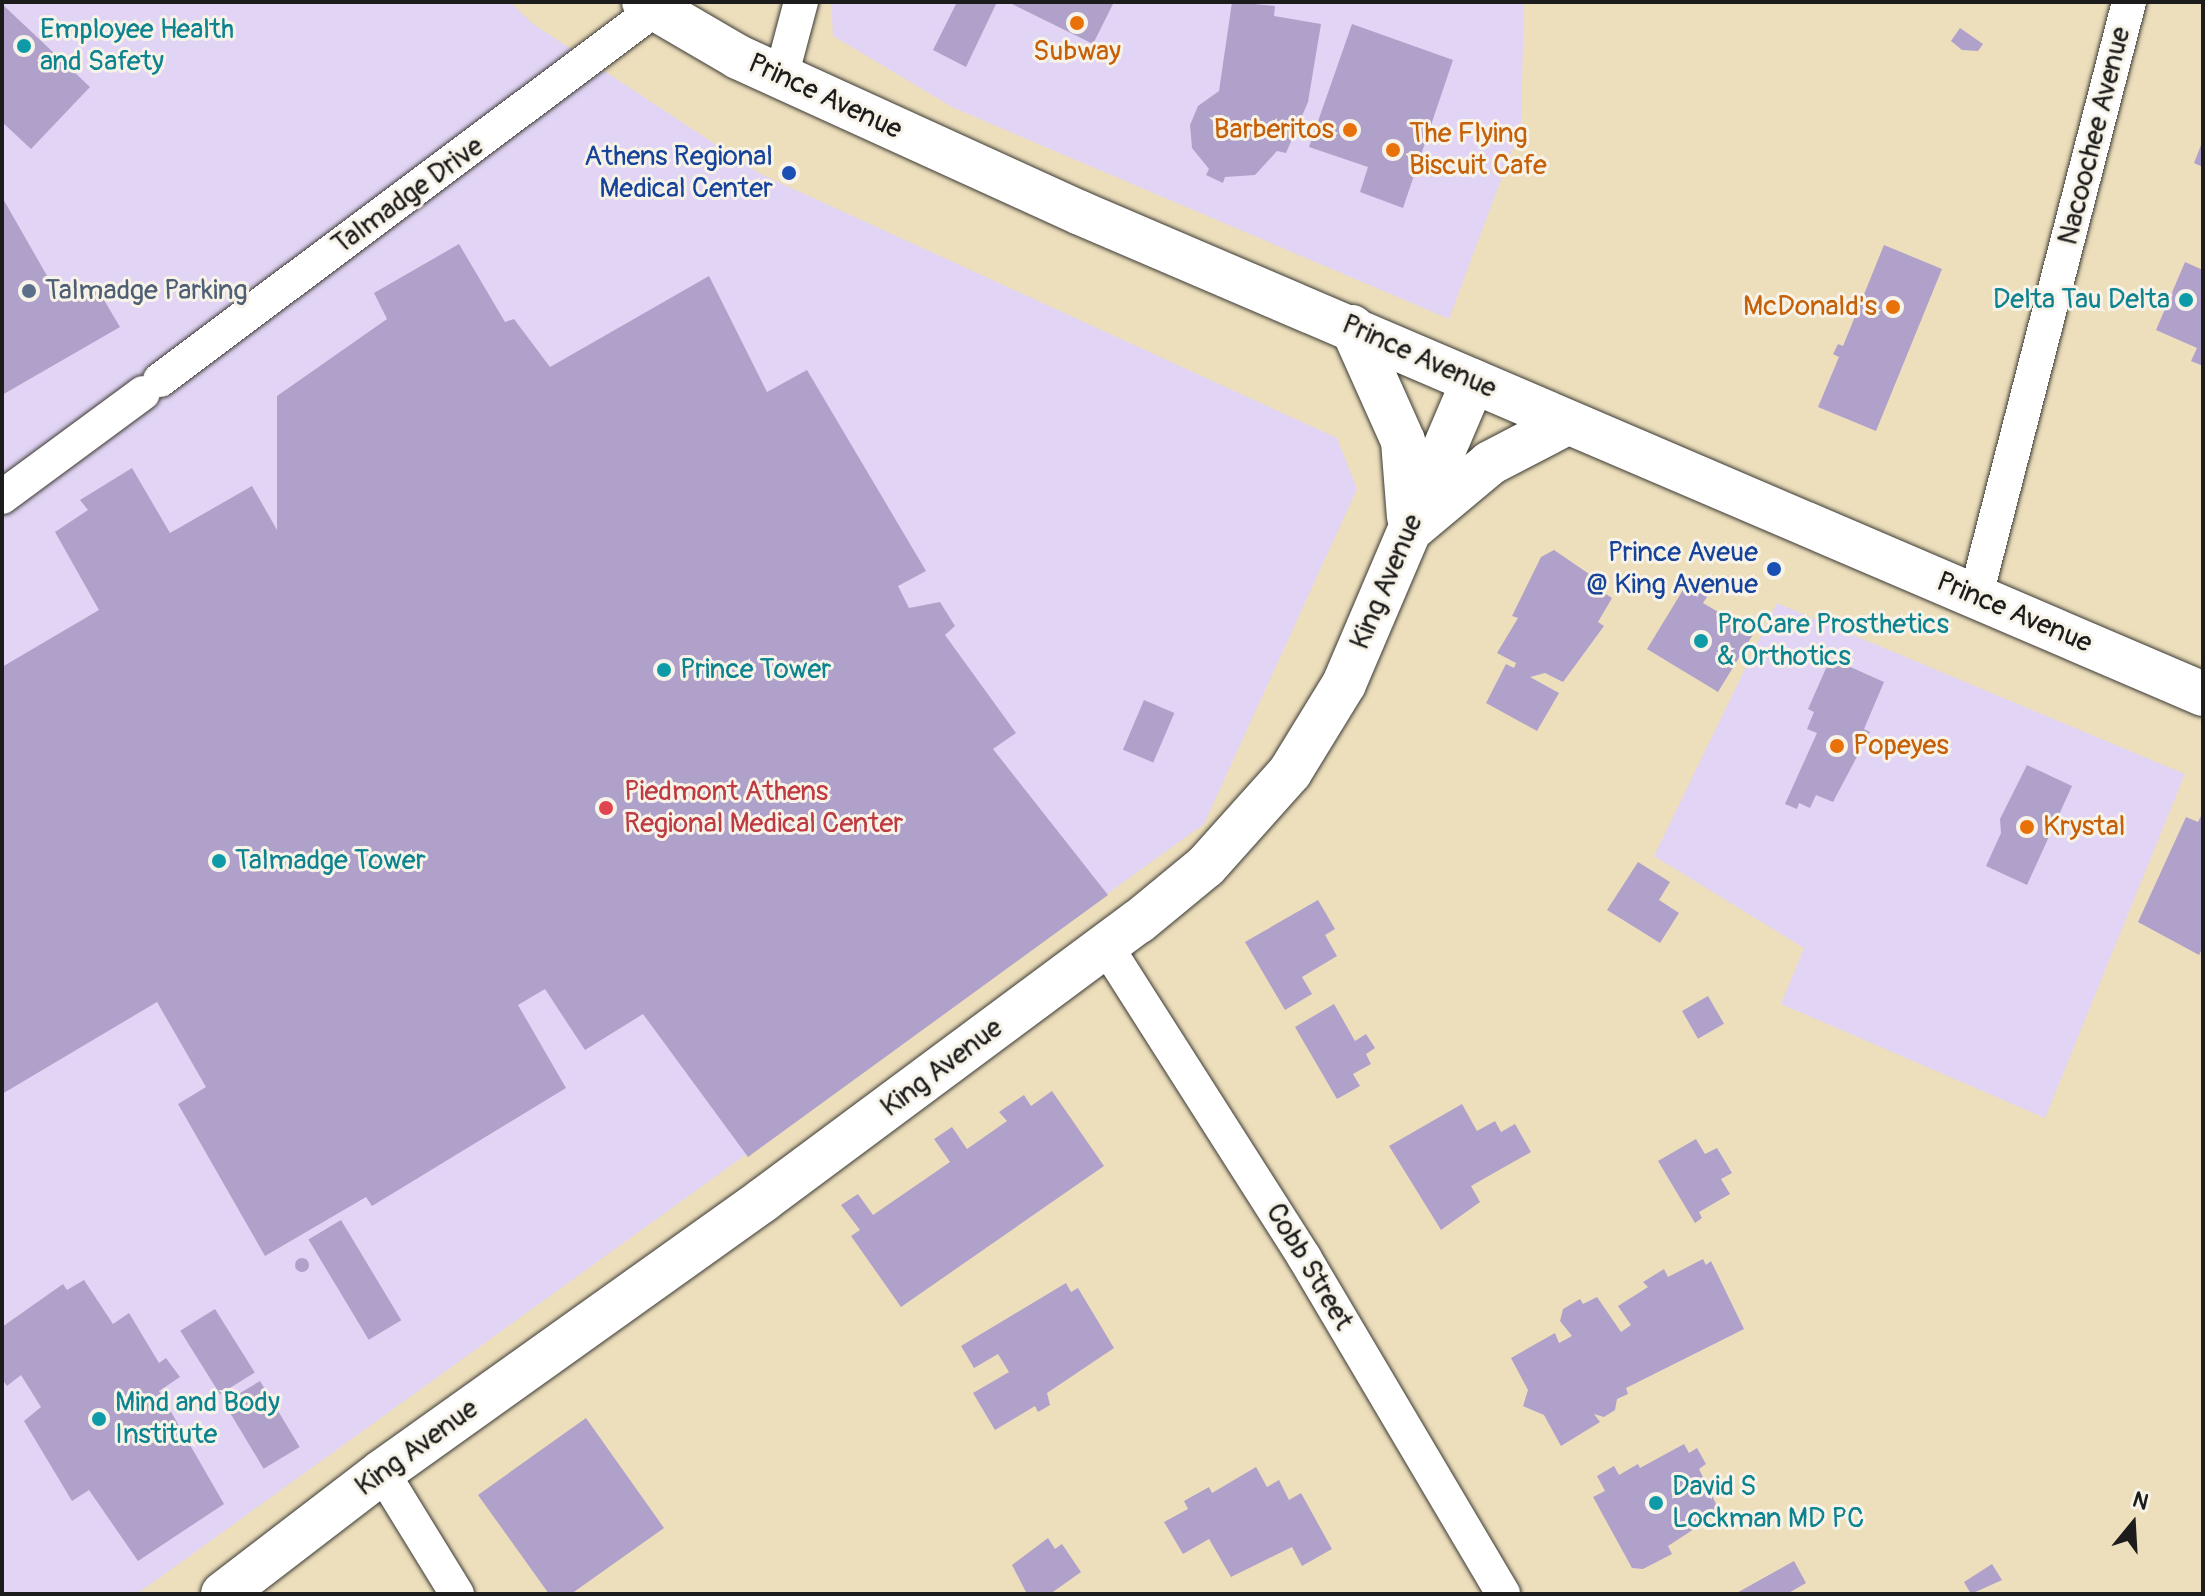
<!DOCTYPE html>
<html>
<head>
<meta charset="utf-8">
<style>
  body { margin:0 }
  #map { position:relative; width:2205px; height:1596px; overflow:hidden; background:#eddfbc; font-family:Pangolin,sans-serif }
  div>[style] { position:absolute }
  [style*='--x'] { left:calc(var(--x)*1px); top:calc(var(--y)*1px); width:calc(var(--w)*1px); rotate:calc(var(--a)*1deg) }
  .built>* { inset:0; background:#e1d4f4 }
  .building>* { inset:0; background:#b0a1cb; transform-origin:0 0 }
  .round { border-radius:50% }
  .roads { filter:drop-shadow(0 0 2px #3b3934) drop-shadow(0 0 2px #3b3934) }
  .street>* { height:34px; margin:-17px; padding:0 17px; transform-origin:17px; border-radius:17px; background:#fff }
  .secondary>* { height:44px; margin:-22px; padding:0 22px; transform-origin:22px; border-radius:22px; background:#fff }
  .dots>* { width:22px; height:22px; translate:-50% -50%; box-sizing:border-box; border:4px solid #f7f3e8; border-radius:50% }
  span { translate:-50% -50%; white-space:nowrap; text-align:center; line-height:1.15; -webkit-text-stroke:6px #f7f3e8; paint-order:stroke }
  .culture-label { font-size:28px; color:#0d838f }
  .left { translate:0 -50%; text-align:left }
  .right { translate:-100% -50%; text-align:right }
  .food-label { font-size:28px; color:#c56008 }
  .street-label { font-size:28px; color:#1c1c1c }
  .transit-label { font-size:28px; color:#164399 }
  .service-label { font-size:28px; color:#4e5e75 }
  .health-label { font-size:28px; color:#be3a42 }
  .frame { position:absolute; inset:0; border:4px solid #1c1c1c; pointer-events:none }
  .north { position:absolute; left:2093px; top:1484px; width:80px; height:80px; -webkit-text-stroke:6px #f7f3e8; paint-order:stroke; rotate:18deg; font-size:22px; font-weight:700; line-height:32px; text-align:center; color:#1c1c1c }
  .north::after { content:''; display:block; margin:auto; width:28px; height:36px; background:#1c1c1c; clip-path:polygon(50% 0,100% 100%,50% 72%,0 100%) }
</style>
</head>
<body>
<div id="map">
  <div class="built">
    <i style="clip-path:polygon(2px 2px,510px 2px,533px 24px,759px 173px,1337px 438px,1357px 489px,1204px 824px,137px 1594px,2px 1594px)"></i>
    <i style="clip-path:polygon(831px 2px,1524px 2px,1521px 126px,1449px 319px,954px 108px,833px 36px)"></i>
    <i style="clip-path:polygon(1777px 603px,2185px 774px,2045px 1118px,1781px 1004px,1804px 948px,1654px 856px)"></i>
  </div>
  <div class="building">
    <i style="clip-path:polygon(957px 2px,997px 2px,966px 67px,933px 50px)"></i>
    <i style="clip-path:polygon(1008px 2px,1114px 2px,1093px 44px)"></i>
    <i style="clip-path:polygon(1232px 2px,1275px 6px,1274px 16px,1321px 24px,1308px 102px,1286px 153px,1277px 151px,1255px 175px,1225px 177px,1223px 183px,1206px 175px,1209px 169px,1192px 148px,1190px 125px,1198px 106px,1219px 91px)"></i>
    <i style="clip-path:polygon(2px 4px,90px 87px,31px 149px,2px 122px)"></i>
    <i style="clip-path:polygon(1352px 24px,1453px 60px,1403px 208px,1360px 192px,1368px 167px,1309px 147px)"></i>
    <i style="clip-path:polygon(1960px 28px,1983px 44px,1978px 51px,1962px 50px,1951px 41px)"></i>
    <i style="clip-path:polygon(2203px 140px,2203px 167px,2194px 163px)"></i>
    <i style="clip-path:polygon(2px 197px,62px 302px,94px 283px,120px 327px,2px 395px)"></i>
    <i style="clip-path:polygon(459px 244px,505px 322px,514px 319px,550px 367px,709px 276px,767px 392px,807px 370px,926px 571px,898px 586px,909px 608px,940px 602px,955px 626px,945px 635px,1016px 733px,993px 749px,1108px 895px,748px 1157px,643px 1014px,585px 1050px,545px 989px,518px 1005px,566px 1088px,372px 1206px,366px 1197px,265px 1256px,178px 1104px,206px 1087px,157px 1002px,2px 1094px,2px 667px,99px 610px,55px 532px,88px 510px,80px 500px,132px 468px,170px 533px,252px 486px,277px 530px,277px 396px,387px 319px,374px 293px)"></i>
    <i style="clip-path:polygon(1884px 245px,1942px 269px,1876px 431px,1818px 407px,1839px 357px,1833px 354px,1838px 344px,1843px 346px)"></i>
    <i style="clip-path:polygon(2185px 262px,2203px 270px,2203px 366px,2191px 361px,2197px 348px,2156px 330px)"></i>
    <i style="clip-path:polygon(1554px 550px,1595px 578px,1592px 585px,1612px 598px,1598px 622px,1604px 626px,1563px 682px,1545px 673px,1530px 677px,1559px 693px,1537px 731px,1486px 703px,1506px 664px,1514px 668px,1516px 663px,1497px 653px,1518px 618px,1512px 616px,1541px 557px)"></i>
    <i style="clip-path:polygon(1686px 585px,1707px 597px,1703px 603px,1754px 633px,1718px 692px,1647px 649px)"></i>
    <i style="clip-path:polygon(1837px 661px,1884px 682px,1864px 729px,1870px 732px,1833px 802px,1816px 795px,1810px 808px,1799px 803px,1797px 809px,1785px 804px,1817px 733px,1807px 729px,1814px 712px,1808px 709px,1827px 666px,1833px 669px)"></i>
    <i style="left:1144px;top:700px;width:33px;height:54px;rotate:23deg"></i>
    <i style="clip-path:polygon(2027px 765px,2072px 786px,2027px 885px,1986px 866px,2001px 833px,2000px 819px)"></i>
    <i style="clip-path:polygon(2201px 816px,2203px 947px,2199px 955px,2138px 922px,2186px 817px,2198px 822px)"></i>
    <i style="clip-path:polygon(1638px 862px,1670px 882px,1659px 900px,1679px 913px,1660px 943px,1607px 910px)"></i>
    <i style="clip-path:polygon(1318px 900px,1335px 929px,1325px 935px,1337px 956px,1302px 977px,1312px 994px,1285px 1010px,1245px 942px)"></i>
    <i style="left:1708px;top:996px;width:32px;height:30px;rotate:60deg"></i>
    <i style="clip-path:polygon(1334px 1004px,1355px 1041px,1366px 1034px,1375px 1048px,1366px 1054px,1371px 1064px,1353px 1074px,1360px 1086px,1337px 1099px,1295px 1027px)"></i>
    <i style="clip-path:polygon(1052px 1091px,1104px 1166px,901px 1307px,851px 1236px,860px 1230px,841px 1205px,858px 1194px,873px 1215px,950px 1162px,934px 1139px,952px 1127px,967px 1149px,1007px 1121px,999px 1112px,1024px 1095px,1031px 1106px)"></i>
    <i style="clip-path:polygon(1462px 1104px,1477px 1131px,1495px 1121px,1501px 1132px,1515px 1124px,1531px 1152px,1471px 1186px,1480px 1202px,1441px 1230px,1389px 1146px)"></i>
    <i style="clip-path:polygon(1696px 1139px,1705px 1154px,1717px 1148px,1732px 1173px,1721px 1179px,1730px 1194px,1699px 1212px,1702px 1218px,1695px 1223px,1658px 1161px)"></i>
    <i style="left:341px;top:1220px;width:117px;height:38px;rotate:59deg"></i>
    <i class="round" style="left:295px;top:1258px;width:14px;height:14px"></i>
    <i style="clip-path:polygon(1703px 1259px,1706px 1265px,1711px 1261px,1744px 1329px,1626px 1388px,1628px 1394px,1617px 1399px,1615px 1410px,1604px 1417px,1594px 1414px,1600px 1422px,1561px 1446px,1544px 1415px,1523px 1406px,1528px 1390px,1511px 1358px,1555px 1333px,1559px 1343px,1572px 1336px,1560px 1321px,1563px 1309px,1580px 1299px,1583px 1304px,1597px 1297px,1621px 1332px,1631px 1325px,1618px 1306px,1648px 1287px,1643px 1282px,1664px 1269px,1668px 1277px)"></i>
    <i style="clip-path:polygon(84px 1280px,113px 1324px,129px 1313px,159px 1363px,166px 1358px,180px 1377px,159px 1391px,224px 1504px,138px 1561px,89px 1490px,72px 1501px,24px 1421px,41px 1407px,21px 1375px,7px 1386px,2px 1379px,2px 1327px,63px 1284px,67px 1290px)"></i>
    <i style="clip-path:polygon(1066px 1283px,1071px 1292px,1078px 1288px,1114px 1348px,1047px 1393px,1050px 1405px,1038px 1412px,1035px 1406px,995px 1430px,973px 1393px,1009px 1372px,998px 1354px,974px 1368px,961px 1346px)"></i>
    <i style="left:215px;top:1309px;width:75px;height:41px;rotate:58deg"></i>
    <i style="left:260px;top:1381px;width:77px;height:42px;rotate:59deg"></i>
    <i style="clip-path:polygon(586px 1418px,664px 1528px,571px 1594px,549px 1594px,478px 1495px)"></i>
    <i style="clip-path:polygon(1684px 1444px,1689px 1453px,1697px 1448px,1706px 1464px,1699px 1469px,1720px 1512px,1668px 1546px,1672px 1554px,1643px 1569px,1632px 1568px,1593px 1497px,1605px 1491px,1597px 1476px,1614px 1466px,1619px 1475px,1638px 1464px,1640px 1468px)"></i>
    <i style="clip-path:polygon(1256px 1467px,1267px 1487px,1279px 1480px,1289px 1500px,1301px 1493px,1332px 1549px,1302px 1566px,1292px 1547px,1231px 1577px,1209px 1539px,1183px 1554px,1164px 1522px,1188px 1509px,1184px 1501px,1209px 1487px,1212px 1493px)"></i>
    <i style="clip-path:polygon(1048px 1538px,1055px 1549px,1062px 1544px,1081px 1572px,1050px 1594px,1027px 1594px,1012px 1565px)"></i>
    <i style="clip-path:polygon(1794px 1561px,1806px 1583px,1799px 1587px,1787px 1594px,1735px 1594px)"></i>
    <i style="clip-path:polygon(1992px 1564px,2002px 1580px,1971px 1594px,1964px 1582px)"></i>
  </div>
  <div class="roads">
    <div class="street">
      <i style="--x:781;--y:77;--w:78;--a:-75.1"></i>
      <i style="--x:160;--y:380;--w:617;--a:-36.83"></i>
      <i style="--x:2;--y:497;--w:175;--a:-36.4"></i>
      <i style="--x:1976;--y:595;--w:612;--a:-75.53"></i>
      <i style="--x:1106;--y:946;--w:369;--a:57.5"></i>
      <i style="--x:1304;--y:1257;--w:391;--a:59.4"></i>
      <i style="--x:382;--y:1472;--w:143;--a:58.4"></i>
    </div>
    <div class="secondary">
      <i style="--x:644;--y:2;--w:109;--a:30.3"></i>
      <i style="--x:738;--y:57;--w:374;--a:24.5"></i>
      <i style="--x:1078;--y:212;--w:1224;--a:23.19"></i>
      <i style="--x:1352;--y:327;--w:125;--a:65.9"></i>
      <i style="--x:1403;--y:441;--w:76;--a:85.5"></i>
      <i style="--x:1410;--y:530;--w:104;--a:-39.9"></i>
      <i style="--x:1490;--y:463;--w:87;--a:-27.5"></i>
      <i style="--x:223;--y:1594;--w:200;--a:-37.5"></i>
      <i style="--x:382;--y:1472;--w:468;--a:-35.5"></i>
      <i style="--x:763;--y:1200;--w:467;--a:-36.6"></i>
      <i style="--x:1138;--y:922;--w:88;--a:-39.5"></i>
      <i style="--x:1206;--y:866;--w:126;--a:-48.2"></i>
      <i style="--x:1290;--y:772;--w:103;--a:-58.5"></i>
      <i style="--x:1344;--y:684;--w:329;--a:-66.9"></i>
    </div>
  </div>
  <div class="dots">
    <i style="left:1077px;top:23px;background:#e8710a"></i>
    <i style="left:24px;top:46px;background:#0f9aa8"></i>
    <i style="left:1350px;top:130px;background:#e8710a"></i>
    <i style="left:1393px;top:150px;background:#e8710a"></i>
    <i style="left:789px;top:173px;background:#1a4fb4"></i>
    <i style="left:29px;top:291px;background:#5c6f8a"></i>
    <i style="left:2186px;top:300px;background:#0f9aa8"></i>
    <i style="left:1893px;top:307px;background:#e8710a"></i>
    <i style="left:1774px;top:569px;background:#1a4fb4"></i>
    <i style="left:1701px;top:641px;background:#0f9aa8"></i>
    <i style="left:664px;top:670px;background:#0f9aa8"></i>
    <i style="left:1837px;top:746px;background:#e8710a"></i>
    <i style="left:606px;top:808px;background:#e0444e"></i>
    <i style="left:2027px;top:827px;background:#e8710a"></i>
    <i style="left:219px;top:861px;background:#0f9aa8"></i>
    <i style="left:99px;top:1419px;background:#0f9aa8"></i>
    <i style="left:1656px;top:1503px;background:#0f9aa8"></i>
  </div>
  <div class="culture-label">
    <span class="left" style="left:40px;top:46px">Employee Health<br>and Safety</span>
    <span class="right" style="left:2170px;top:300px">Delta Tau Delta</span>
    <span class="left" style="left:1717px;top:641px">ProCare Prosthetics<br>&amp; Orthotics</span>
    <span class="left" style="left:680px;top:670px">Prince Tower</span>
    <span class="left" style="left:235px;top:861px">Talmadge Tower</span>
    <span class="left" style="left:115px;top:1419px">Mind and Body<br>Institute</span>
    <span class="left" style="left:1672px;top:1503px">David S<br>Lockman MD PC</span>
  </div>
  <div class="food-label">
    <span style="left:1077px;top:52px">Subway</span>
    <span class="right" style="left:1334px;top:130px">Barberitos</span>
    <span class="left" style="left:1409px;top:150px">The Flying<br>Biscuit Cafe</span>
    <span class="right" style="left:1877px;top:307px">McDonald's</span>
    <span class="left" style="left:1853px;top:746px">Popeyes</span>
    <span class="left" style="left:2043px;top:827px">Krystal</span>
  </div>
  <div class="street-label">
    <span style="left:825px;top:97px;rotate:25deg">Prince Avenue</span>
    <span style="left:2095px;top:136px;rotate:-76deg">Nacoochee Avenue</span>
    <span style="left:408px;top:196px;rotate:-36deg">Talmadge Drive</span>
    <span style="left:1419px;top:357px;rotate:24deg">Prince Avenue</span>
    <span style="left:1387px;top:582px;rotate:-67deg">King Avenue</span>
    <span style="left:2014px;top:613px;rotate:23deg">Prince Avenue</span>
    <span style="left:942px;top:1068px;rotate:-37deg">King Avenue</span>
    <span style="left:1309px;top:1267px;rotate:59deg">Cobb Street</span>
    <span style="left:417px;top:1448px;rotate:-36deg">King Avenue</span>
  </div>
  <div class="transit-label">
    <span class="right" style="left:773px;top:173px">Athens Regional<br>Medical Center</span>
    <span class="right" style="left:1758px;top:569px">Prince Aveue<br>@ King Avenue</span>
  </div>
  <div class="service-label">
    <span class="left" style="left:45px;top:291px">Talmadge Parking</span>
  </div>
  <div class="health-label">
    <span class="left" style="left:624px;top:808px">Piedmont Athens<br>Regional Medical Center</span>
  </div>
  <div class="frame"></div>
  <div class="north">N</div>
</div>
</body>
</html>
